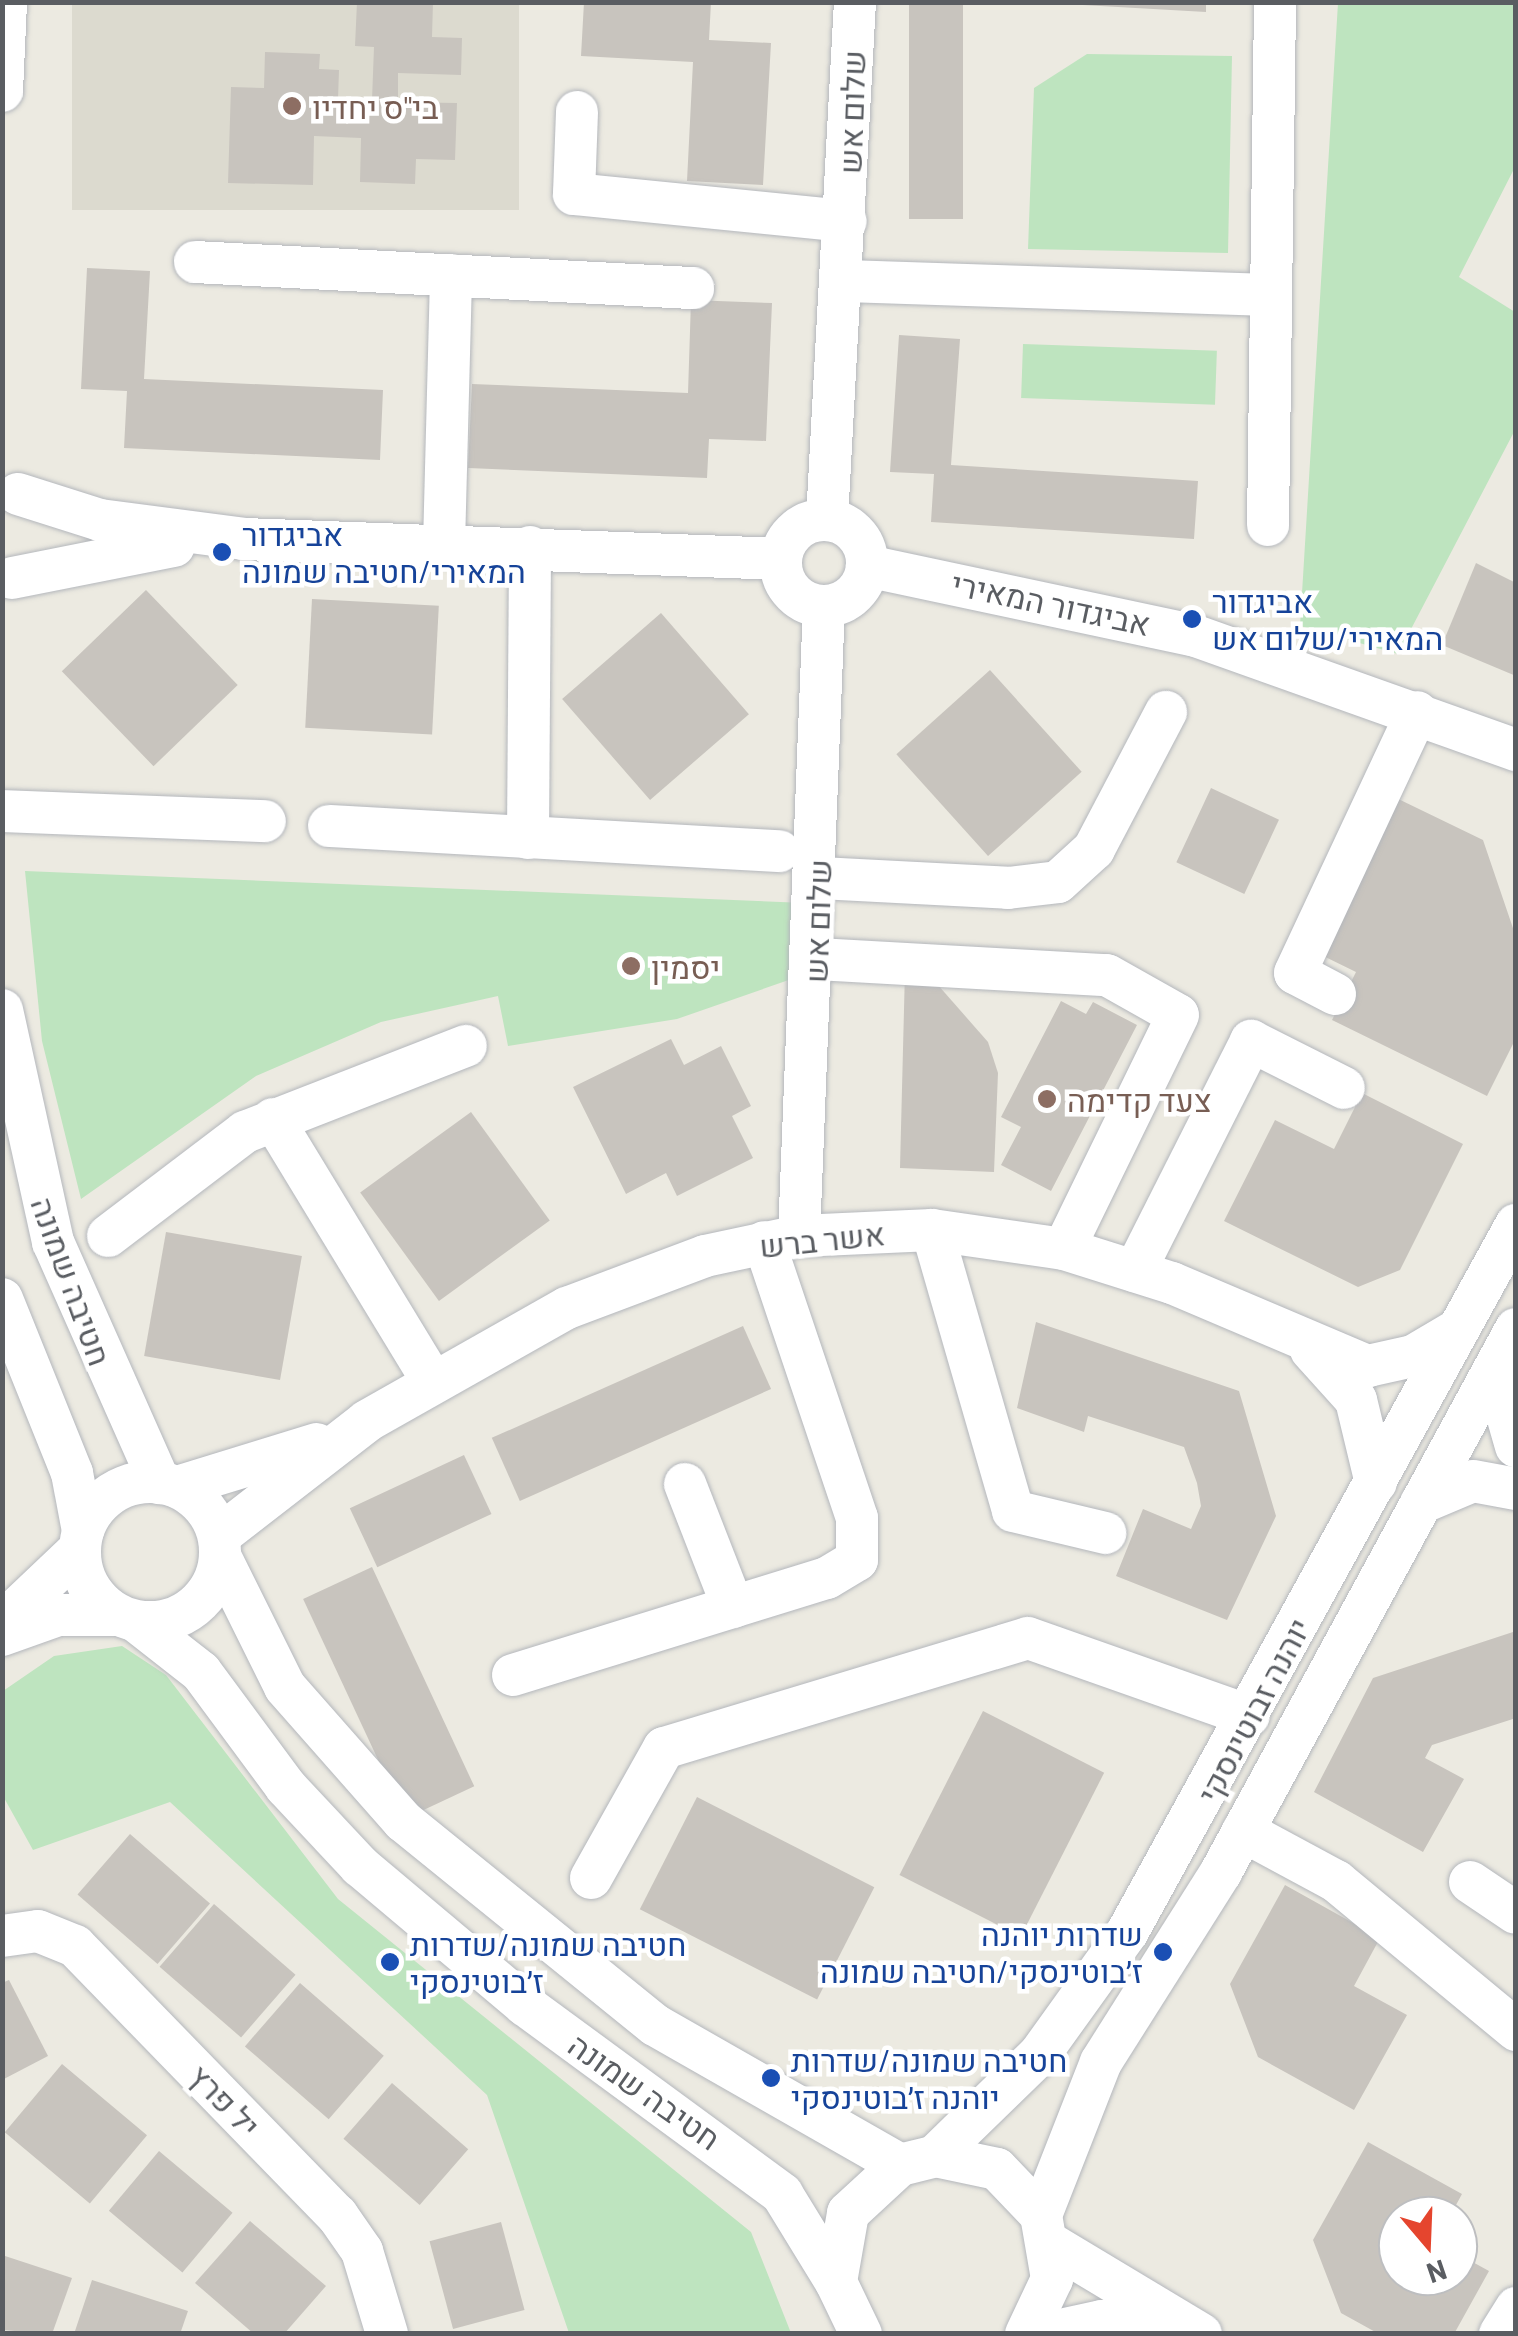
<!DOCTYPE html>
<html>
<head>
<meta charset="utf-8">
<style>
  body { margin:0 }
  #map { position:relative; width:1518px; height:2336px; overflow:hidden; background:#eceae1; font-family:Barlow,Heebo,sans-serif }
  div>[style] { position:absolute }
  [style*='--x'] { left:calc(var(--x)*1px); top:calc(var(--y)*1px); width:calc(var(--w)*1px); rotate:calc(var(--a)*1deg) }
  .education>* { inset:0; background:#dcdacf; transform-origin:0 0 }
  .green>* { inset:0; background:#bee4bf; transform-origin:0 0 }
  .building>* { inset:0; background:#c8c4be; transform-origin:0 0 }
  .roads { filter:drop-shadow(0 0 2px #b4b7bc) drop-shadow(0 0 2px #b4b7bc) }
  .minor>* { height:42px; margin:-21px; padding:0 21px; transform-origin:21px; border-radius:21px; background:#fff }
  .minor>.ring { margin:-21px; padding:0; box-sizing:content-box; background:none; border:42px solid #fff; border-radius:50% }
  .dots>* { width:28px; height:28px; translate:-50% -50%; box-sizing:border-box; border:5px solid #fff; border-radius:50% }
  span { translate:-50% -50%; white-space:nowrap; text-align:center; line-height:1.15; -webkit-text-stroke:9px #fff; paint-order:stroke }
  .education-label { font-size:32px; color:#785e54 }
  .left { translate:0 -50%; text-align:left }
  .street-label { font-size:32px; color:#5a5d62 }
  .transit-label { font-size:32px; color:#164399 }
  .right { translate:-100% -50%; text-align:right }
  .frame { position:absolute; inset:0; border:5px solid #5a5d62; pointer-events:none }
  .north { position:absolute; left:1378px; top:2196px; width:100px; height:100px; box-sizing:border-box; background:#fff; border:2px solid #bdbec0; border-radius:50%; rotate:161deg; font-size:28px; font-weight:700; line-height:40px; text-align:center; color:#5a5d62 }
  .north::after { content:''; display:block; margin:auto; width:35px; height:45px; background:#e5452e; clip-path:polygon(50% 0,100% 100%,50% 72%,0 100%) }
</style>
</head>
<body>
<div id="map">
  <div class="education">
    <i style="left:72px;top:3px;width:447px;height:207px"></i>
  </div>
  <div class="green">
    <i style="clip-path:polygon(1338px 3px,1515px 3px,1515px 167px,1459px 277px,1515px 312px,1515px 430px,1398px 654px,1300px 626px)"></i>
    <i style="clip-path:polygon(1087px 54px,1232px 56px,1228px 253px,1028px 249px,1034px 88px)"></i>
    <i style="left:1023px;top:344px;width:194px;height:54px;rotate:2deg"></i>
    <i style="clip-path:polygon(25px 871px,805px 903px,806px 974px,677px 1019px,508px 1046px,498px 996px,381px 1022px,256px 1076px,81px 1199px,42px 1041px)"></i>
    <i style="clip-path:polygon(122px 1646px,166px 1675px,338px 1899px,751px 2232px,791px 2333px,569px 2333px,487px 2095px,170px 1802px,33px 1850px,3px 1796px,3px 1691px,54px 1656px)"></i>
  </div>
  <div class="building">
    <i style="clip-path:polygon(357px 2px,433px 2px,432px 37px,462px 38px,461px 75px,398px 73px,398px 102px,457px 103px,455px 160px,416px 159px,415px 184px,360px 182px,361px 138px,314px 136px,313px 185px,228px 183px,231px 87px,264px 88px,265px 52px,320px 54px,319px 69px,339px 70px,338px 99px,372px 100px,374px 47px,355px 46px)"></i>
    <i style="clip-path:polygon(584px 2px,711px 2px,709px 40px,771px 43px,763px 185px,687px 181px,693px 62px,581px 56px)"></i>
    <i style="left:909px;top:2px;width:54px;height:217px"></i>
    <i style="clip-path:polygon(1030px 2px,1206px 2px,1206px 12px)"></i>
    <i style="clip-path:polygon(87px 268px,150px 271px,144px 379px,383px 390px,380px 460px,124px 448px,127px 391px,81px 389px)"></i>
    <i style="clip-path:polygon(691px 300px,772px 303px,766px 441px,709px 439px,707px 478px,468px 468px,472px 384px,688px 393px)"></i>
    <i style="clip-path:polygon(899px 335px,960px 339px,951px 465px,1198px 481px,1194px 539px,931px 522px,934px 474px,890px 472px)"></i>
    <i style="clip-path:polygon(1476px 563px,1516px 583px,1516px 676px,1442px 645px)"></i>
    <i style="left:146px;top:590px;width:132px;height:117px;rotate:46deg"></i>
    <i style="left:312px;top:599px;width:127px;height:129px;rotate:3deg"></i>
    <i style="left:661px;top:613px;width:134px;height:131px;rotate:49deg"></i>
    <i style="left:990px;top:670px;width:137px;height:126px;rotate:48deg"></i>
    <i style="left:1211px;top:788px;width:75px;height:82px;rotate:25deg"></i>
    <i style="clip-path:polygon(1388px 794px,1483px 840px,1516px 937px,1516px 1038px,1487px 1096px,1332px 1020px,1356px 972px,1311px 950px)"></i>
    <i style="clip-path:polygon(905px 970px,938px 985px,988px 1042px,998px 1073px,994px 1172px,900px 1168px)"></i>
    <i style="clip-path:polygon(1061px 1001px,1086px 1014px,1093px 1002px,1137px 1025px,1051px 1191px,1001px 1165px,1021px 1127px,1001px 1117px)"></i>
    <i style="clip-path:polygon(671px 1039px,684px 1065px,721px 1046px,751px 1106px,732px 1116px,753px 1158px,677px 1196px,666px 1173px,626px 1194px,573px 1087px)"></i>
    <i style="clip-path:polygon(1362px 1093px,1463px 1144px,1400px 1270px,1358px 1287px,1224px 1221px,1275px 1120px,1334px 1149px)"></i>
    <i style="left:471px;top:1112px;width:134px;height:137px;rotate:54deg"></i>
    <i style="left:166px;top:1232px;width:138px;height:126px;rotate:10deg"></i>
    <i style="clip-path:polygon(1036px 1322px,1239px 1391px,1276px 1516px,1227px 1620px,1116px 1576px,1143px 1509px,1191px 1529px,1201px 1506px,1197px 1483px,1184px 1447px,1088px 1416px,1084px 1432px,1017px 1408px)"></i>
    <i style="left:743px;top:1326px;width:69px;height:275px;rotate:66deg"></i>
    <i style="left:464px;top:1455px;width:65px;height:126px;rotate:65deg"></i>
    <i style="left:372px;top:1567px;width:242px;height:76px;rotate:65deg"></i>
    <i style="clip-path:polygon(1516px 1631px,1516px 1718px,1432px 1745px,1425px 1758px,1464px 1779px,1423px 1852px,1314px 1792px,1373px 1678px)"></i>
    <i style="left:983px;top:1711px;width:136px;height:184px;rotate:27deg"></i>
    <i style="left:697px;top:1797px;width:199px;height:126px;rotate:27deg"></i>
    <i style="left:130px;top:1834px;width:106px;height:80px;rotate:41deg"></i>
    <i style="clip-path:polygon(1285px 1885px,1380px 1938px,1354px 1986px,1407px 2015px,1354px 2110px,1258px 2057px,1230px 1984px)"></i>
    <i style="left:214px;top:1904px;width:108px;height:83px;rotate:41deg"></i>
    <i style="clip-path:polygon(9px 1980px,48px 2056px,2px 2080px,2px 1983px)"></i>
    <i style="left:300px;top:1983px;width:111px;height:84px;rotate:41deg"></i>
    <i style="left:62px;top:2064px;width:111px;height:89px;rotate:40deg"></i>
    <i style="left:392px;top:2083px;width:101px;height:74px;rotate:41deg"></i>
    <i style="clip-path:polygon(1368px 2142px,1462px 2194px,1450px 2216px,1398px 2216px,1398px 2276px,1458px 2276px,1458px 2254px,1489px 2271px,1454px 2334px,1379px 2334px,1341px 2313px,1313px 2240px)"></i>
    <i style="left:159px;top:2151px;width:96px;height:78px;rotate:40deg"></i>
    <i style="clip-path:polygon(250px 2221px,326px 2286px,284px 2334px,254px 2334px,195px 2283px)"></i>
    <i style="left:501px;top:2222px;width:91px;height:74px;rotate:75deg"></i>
    <i style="clip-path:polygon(2px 2255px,72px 2278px,52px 2334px,2px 2330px)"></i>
    <i style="clip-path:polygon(92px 2280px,188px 2311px,180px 2334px,74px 2334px)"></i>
  </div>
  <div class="roads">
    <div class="minor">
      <i style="--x:2;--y:91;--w:89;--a:-87.4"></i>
      <i style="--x:577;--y:112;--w:82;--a:92.1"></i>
      <i style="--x:574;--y:194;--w:273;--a:5.7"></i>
      <i style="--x:195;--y:262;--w:499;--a:3"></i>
      <i style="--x:844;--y:281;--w:427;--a:1.9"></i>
      <i style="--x:18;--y:494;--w:86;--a:17.6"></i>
      <i style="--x:100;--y:520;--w:145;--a:7.5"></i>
      <i style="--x:244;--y:539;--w:537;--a:2.13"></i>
      <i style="--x:827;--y:520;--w:519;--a:-86.91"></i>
      <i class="ring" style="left:781px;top:520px;width:44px;height:44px"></i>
      <i style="--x:1268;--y:525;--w:523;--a:-89.23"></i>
      <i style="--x:444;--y:545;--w:270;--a:-88.5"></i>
      <i style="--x:867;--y:566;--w:333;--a:12"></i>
      <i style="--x:1193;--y:635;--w:343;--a:19.6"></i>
      <i style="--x:12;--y:578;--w:165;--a:-11.2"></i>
      <i style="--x:2;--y:811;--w:263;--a:2.2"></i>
      <i style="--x:329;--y:826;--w:451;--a:3.2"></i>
      <i style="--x:528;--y:838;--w:291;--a:-89.6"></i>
      <i style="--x:820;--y:878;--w:188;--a:3"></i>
      <i style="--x:1008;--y:888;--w:50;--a:-6.8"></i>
      <i style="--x:1058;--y:882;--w:49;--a:-42.5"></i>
      <i style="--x:1094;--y:849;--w:155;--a:-62.3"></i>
      <i style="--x:817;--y:959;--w:290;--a:3.2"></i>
      <i style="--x:1107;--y:975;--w:81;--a:29.4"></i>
      <i style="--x:1178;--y:1015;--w:260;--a:116"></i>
      <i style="--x:1335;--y:994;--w:45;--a:-152.3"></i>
      <i style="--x:1295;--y:973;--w:288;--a:-64.9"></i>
      <i style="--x:2;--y:1010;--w:238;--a:77.6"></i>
      <i style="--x:53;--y:1242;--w:264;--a:66.1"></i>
      <i style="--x:273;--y:1119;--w:308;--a:58.7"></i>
      <i style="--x:932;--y:1230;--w:292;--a:73.9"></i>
      <i style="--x:1013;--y:1511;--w:95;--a:13.4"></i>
      <i style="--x:108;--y:1236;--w:172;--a:-37.2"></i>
      <i style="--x:245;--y:1132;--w:237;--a:-21.3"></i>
      <i style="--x:799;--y:1236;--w:630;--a:-87.73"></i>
      <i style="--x:1135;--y:1271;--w:258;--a:-63.2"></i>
      <i style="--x:1251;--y:1041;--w:104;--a:26.8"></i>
      <i style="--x:2;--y:1299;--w:188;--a:68.1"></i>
      <i style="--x:72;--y:1473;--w:59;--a:79.3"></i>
      <i style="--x:1311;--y:1350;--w:67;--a:48"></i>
      <i style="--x:1356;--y:1400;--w:85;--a:76.5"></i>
      <i style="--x:1509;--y:1353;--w:55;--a:94.2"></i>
      <i style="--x:1505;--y:1408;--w:40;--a:74"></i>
      <i class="ring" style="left:80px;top:1482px;width:98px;height:98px"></i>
      <i style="--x:685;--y:1484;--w:132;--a:68.7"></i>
      <i style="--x:177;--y:1487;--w:146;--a:-17.1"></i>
      <i style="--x:1421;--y:1503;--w:56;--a:-22.9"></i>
      <i style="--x:1473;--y:1481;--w:44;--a:10.5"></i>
      <i style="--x:219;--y:1536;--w:187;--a:-37.8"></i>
      <i style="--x:367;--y:1421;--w:230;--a:-29.5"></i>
      <i style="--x:567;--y:1308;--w:147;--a:-20.6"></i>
      <i style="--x:705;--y:1256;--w:96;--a:-12"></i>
      <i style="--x:799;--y:1236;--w:133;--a:-2.6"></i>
      <i style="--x:932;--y:1230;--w:133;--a:8.2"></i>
      <i style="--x:1064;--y:1249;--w:113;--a:17.5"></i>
      <i style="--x:1172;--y:1283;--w:213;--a:23"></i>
      <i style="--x:1368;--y:1366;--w:46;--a:-12.5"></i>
      <i style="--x:1413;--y:1356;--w:53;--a:-30.4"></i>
      <i style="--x:221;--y:1558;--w:144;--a:63.6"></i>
      <i style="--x:285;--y:1687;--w:179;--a:48.6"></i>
      <i style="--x:403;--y:1821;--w:324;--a:39"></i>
      <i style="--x:655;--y:2025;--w:282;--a:29.7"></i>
      <i style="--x:137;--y:1622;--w:81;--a:38"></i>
      <i style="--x:201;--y:1672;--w:143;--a:53.5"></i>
      <i style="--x:286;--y:1787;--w:108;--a:46.9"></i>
      <i style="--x:360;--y:1866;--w:216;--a:40.1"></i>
      <i style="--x:525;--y:2005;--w:319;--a:36.3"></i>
      <i style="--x:782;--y:2194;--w:103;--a:58.5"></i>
      <i style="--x:2;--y:1623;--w:106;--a:-43.5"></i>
      <i style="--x:2;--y:1635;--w:59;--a:-19.7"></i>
      <i style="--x:58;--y:1615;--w:59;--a:0"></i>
      <i style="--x:513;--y:1675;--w:329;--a:-17.2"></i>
      <i style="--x:827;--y:1578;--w:35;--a:-31"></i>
      <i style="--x:857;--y:1560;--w:42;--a:-90"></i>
      <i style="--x:857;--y:1518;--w:291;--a:-108.6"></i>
      <i style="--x:1243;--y:1831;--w:106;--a:28.3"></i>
      <i style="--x:1336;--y:1881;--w:234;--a:39.6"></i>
      <i style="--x:591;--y:1878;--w:149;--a:-60.7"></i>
      <i style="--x:664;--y:1748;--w:380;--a:-16.8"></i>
      <i style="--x:1028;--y:1638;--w:234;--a:19.4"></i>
      <i style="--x:1470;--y:1882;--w:55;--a:34"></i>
      <i style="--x:2;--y:1936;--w:36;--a:-8"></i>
      <i style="--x:38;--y:1931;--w:40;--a:22"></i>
      <i style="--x:75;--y:1946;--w:376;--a:45.8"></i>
      <i style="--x:337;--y:2215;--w:44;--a:55.2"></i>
      <i style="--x:362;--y:2251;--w:87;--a:73.2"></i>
      <i style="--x:935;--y:2156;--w:145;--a:-44.2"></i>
      <i style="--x:1039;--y:2055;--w:153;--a:-54.3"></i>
      <i style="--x:1128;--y:1931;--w:806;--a:-61.21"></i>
      <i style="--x:1041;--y:2215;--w:164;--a:-68.6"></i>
      <i style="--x:1101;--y:2062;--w:225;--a:-57.7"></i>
      <i style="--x:1221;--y:1872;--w:618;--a:-61.49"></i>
      <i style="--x:1051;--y:2244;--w:175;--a:31"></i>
      <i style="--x:861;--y:2334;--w:58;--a:-115.7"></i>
      <i style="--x:836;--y:2282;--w:70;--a:-80.1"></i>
      <i style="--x:848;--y:2213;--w:71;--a:-42.7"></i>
      <i style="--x:900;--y:2165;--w:36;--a:-14"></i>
      <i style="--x:935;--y:2156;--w:63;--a:11.8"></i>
      <i style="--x:997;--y:2169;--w:64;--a:46.3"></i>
      <i style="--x:1041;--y:2215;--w:65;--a:80.2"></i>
      <i style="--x:1052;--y:2279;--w:61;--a:115.3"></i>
      <i style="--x:1042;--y:2334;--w:61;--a:-12.2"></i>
      <i style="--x:1102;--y:2321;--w:68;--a:5"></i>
      <i style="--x:1500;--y:2334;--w:31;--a:-58"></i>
    </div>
  </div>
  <div class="dots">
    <i style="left:292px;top:106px;background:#8d6e63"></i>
    <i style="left:222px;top:552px;background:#1a4fb4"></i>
    <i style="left:1192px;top:619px;background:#1a4fb4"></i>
    <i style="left:631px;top:966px;background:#8d6e63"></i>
    <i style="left:1047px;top:1099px;background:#8d6e63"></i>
    <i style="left:1163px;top:1952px;background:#1a4fb4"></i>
    <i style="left:390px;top:1962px;background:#1a4fb4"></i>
    <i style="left:771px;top:2078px;background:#1a4fb4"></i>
  </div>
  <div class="education-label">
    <span class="left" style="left:312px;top:106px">בי"ס יחדיו</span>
    <span class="left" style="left:651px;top:966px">יסמין</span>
    <span class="left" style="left:1067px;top:1099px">צעד קדימה</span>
  </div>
  <div class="street-label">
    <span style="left:851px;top:112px;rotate:-88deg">שלום אש</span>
    <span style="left:1051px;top:603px;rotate:12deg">אביגדור המאירי</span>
    <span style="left:817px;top:921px;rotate:-88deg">שלום אש</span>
    <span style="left:822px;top:1239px;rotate:-6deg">אשר ברש</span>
    <span style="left:72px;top:1281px;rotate:70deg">חטיבה שמונה</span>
    <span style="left:1253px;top:1710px;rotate:-62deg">יוהנה זבוטינסקי</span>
    <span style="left:645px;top:2091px;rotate:35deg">חטיבה שמונה</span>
    <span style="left:225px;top:2100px;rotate:46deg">יל פרץ</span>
  </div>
  <div class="transit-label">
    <span class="left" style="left:242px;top:552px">אביגדור<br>המאירי/חטיבה שמונה</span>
    <span class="left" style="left:1212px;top:619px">אביגדור<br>המאירי/שלום אש</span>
    <span class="right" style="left:1143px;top:1952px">שדרות יוהנה<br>ז׳בוטינסקי/חטיבה שמונה</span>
    <span class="left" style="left:410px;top:1962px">חטיבה שמונה/שדרות<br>ז׳בוטינסקי</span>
    <span class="left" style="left:791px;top:2078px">חטיבה שמונה/שדרות<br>יוהנה ז׳בוטינסקי</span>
  </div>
  <div class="frame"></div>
  <div class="north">N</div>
</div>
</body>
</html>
